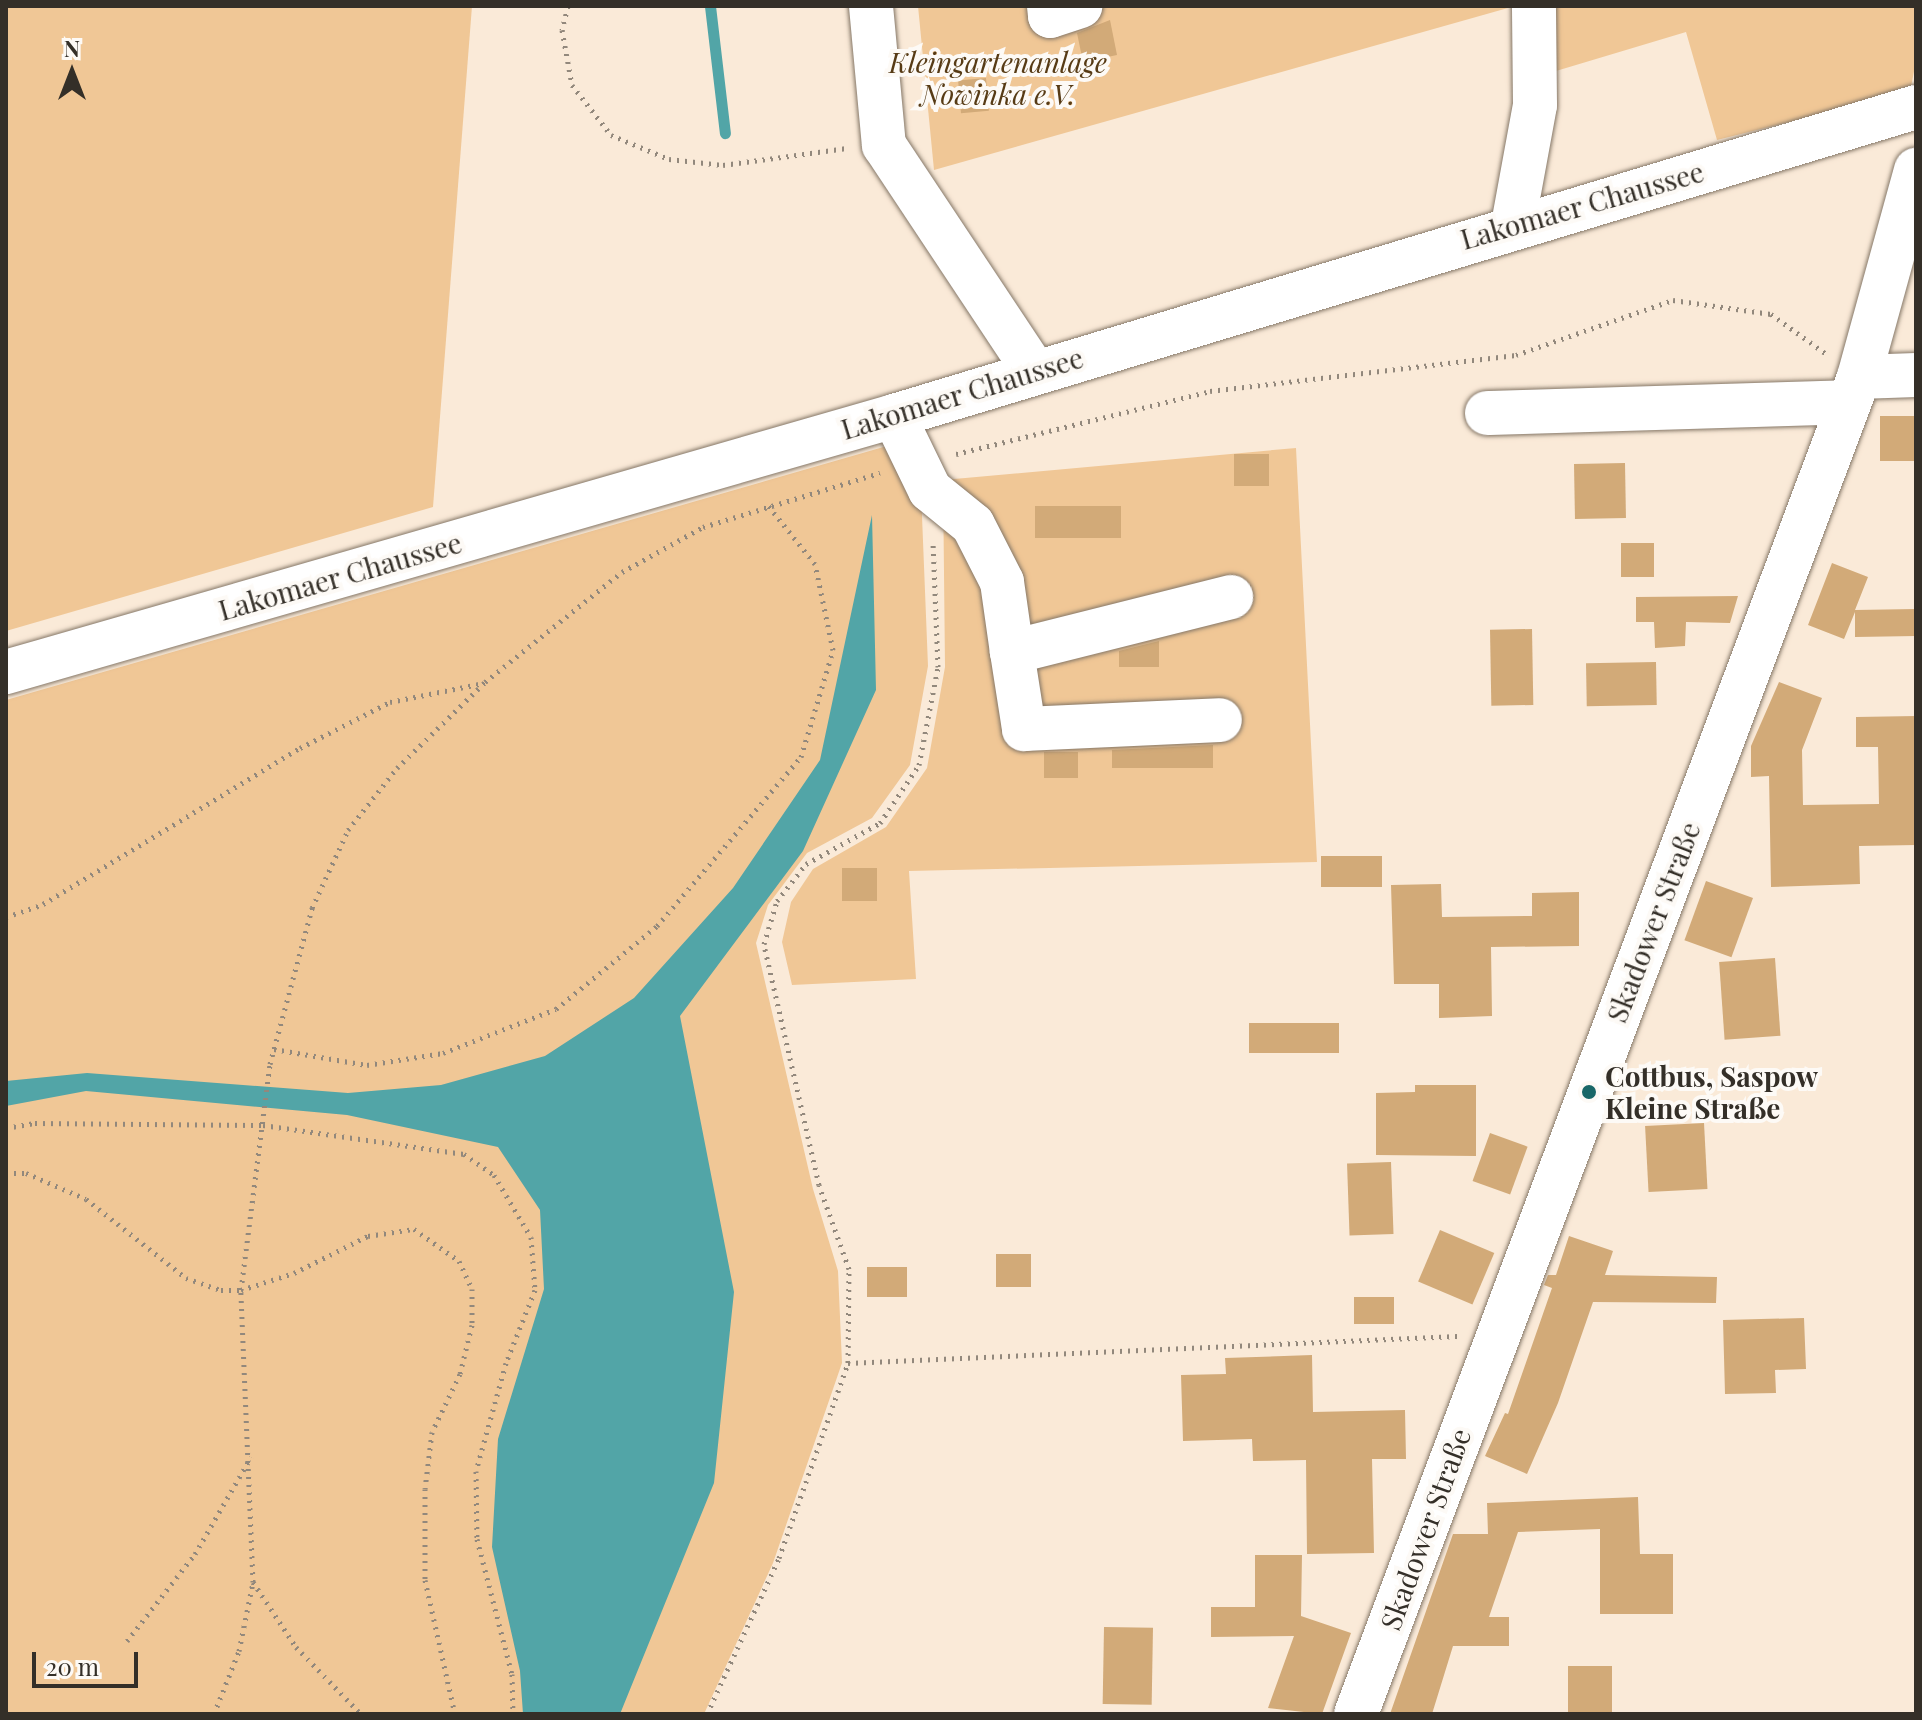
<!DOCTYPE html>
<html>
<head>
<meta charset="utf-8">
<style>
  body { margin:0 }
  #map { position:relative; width:1922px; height:1720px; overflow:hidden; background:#faead8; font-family:"Playfair Display",serif }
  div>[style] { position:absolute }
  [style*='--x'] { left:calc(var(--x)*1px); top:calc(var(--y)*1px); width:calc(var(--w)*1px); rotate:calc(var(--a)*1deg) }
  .green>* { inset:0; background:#f0c796 }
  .water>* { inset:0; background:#52a5a7 }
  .stream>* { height:11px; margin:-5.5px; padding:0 5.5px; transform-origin:5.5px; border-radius:5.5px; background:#52a5a7 }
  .building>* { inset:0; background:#d2aa78; transform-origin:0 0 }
  .path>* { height:5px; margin-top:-2.5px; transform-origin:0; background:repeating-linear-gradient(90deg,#92887c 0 2px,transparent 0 8px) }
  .roads { filter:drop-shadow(0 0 2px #857767) drop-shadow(0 0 2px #857767) }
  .minor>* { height:44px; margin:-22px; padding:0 22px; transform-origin:22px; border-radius:22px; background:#fff }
  .dots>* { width:22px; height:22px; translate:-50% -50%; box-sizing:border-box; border:4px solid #fdfaf6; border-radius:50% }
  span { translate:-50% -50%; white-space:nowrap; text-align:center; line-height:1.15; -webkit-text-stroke:8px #fdfaf6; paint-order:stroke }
  .park-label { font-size:28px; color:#573b15; font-style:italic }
  .street-label { font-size:28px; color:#342f28 }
  .poi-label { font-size:28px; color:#342f28; font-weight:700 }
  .left { translate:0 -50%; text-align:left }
  .frame { position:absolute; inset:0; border:8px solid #342f28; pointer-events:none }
  .north { position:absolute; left:32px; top:32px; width:80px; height:80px; -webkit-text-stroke:6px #fdfaf6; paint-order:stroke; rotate:0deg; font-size:22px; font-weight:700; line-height:32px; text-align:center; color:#342f28 }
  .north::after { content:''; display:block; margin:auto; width:28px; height:36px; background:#342f28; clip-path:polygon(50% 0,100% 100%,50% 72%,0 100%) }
  .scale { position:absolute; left:32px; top:1652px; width:106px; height:36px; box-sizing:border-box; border:4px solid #342f28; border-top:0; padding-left:10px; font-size:24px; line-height:28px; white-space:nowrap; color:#342f28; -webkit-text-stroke:6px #fdfaf6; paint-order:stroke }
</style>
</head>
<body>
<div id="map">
  <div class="green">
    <i style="clip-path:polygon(6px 6px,472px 6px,433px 507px,6px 631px)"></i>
    <i style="clip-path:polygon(918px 6px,1515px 6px,934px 170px)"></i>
    <i style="clip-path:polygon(1548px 6px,1916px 6px,1916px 61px,1910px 92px,1717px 140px,1686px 32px,1546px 74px)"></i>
    <i style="clip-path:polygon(887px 446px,921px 491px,928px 666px,910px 765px,872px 818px,807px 853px,768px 905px,756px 943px,813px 1189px,838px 1271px,842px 1363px,773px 1563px,704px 1714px,6px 1714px,6px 700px)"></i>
    <i style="clip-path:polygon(1296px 448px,1317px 862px,909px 871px,916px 979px,792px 985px,782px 942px,791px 902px,813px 869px,886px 827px,927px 768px,945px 667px,943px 480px)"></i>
  </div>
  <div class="water">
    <i style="clip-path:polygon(872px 515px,876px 690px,803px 851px,680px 1016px,734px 1292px,714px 1483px,620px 1714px,523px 1714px,520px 1671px,492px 1547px,498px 1439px,544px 1289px,540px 1210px,498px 1147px,347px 1115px,86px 1091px,6px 1106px,6px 1081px,87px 1073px,348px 1093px,441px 1085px,545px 1056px,634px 998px,733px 888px,820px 760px)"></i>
  </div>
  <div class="stream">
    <i style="--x:710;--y:6;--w:128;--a:83.3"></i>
  </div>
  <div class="building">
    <i style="clip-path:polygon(1110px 20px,1117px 55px,1083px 62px,1077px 33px)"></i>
    <i style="left:986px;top:78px;width:33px;height:28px;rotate:85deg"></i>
    <i style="left:1916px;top:416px;width:45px;height:36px;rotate:90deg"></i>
    <i style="left:1234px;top:454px;width:35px;height:32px"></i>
    <i style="left:1625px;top:463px;width:55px;height:51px;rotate:89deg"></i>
    <i style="left:1035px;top:506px;width:86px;height:32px"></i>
    <i style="left:1621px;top:543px;width:33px;height:34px"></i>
    <i style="clip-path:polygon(1832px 563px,1868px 577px,1855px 610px,1916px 609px,1916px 636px,1855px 637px,1855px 612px,1844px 639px,1808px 625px)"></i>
    <i style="clip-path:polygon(1738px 596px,1730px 623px,1686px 622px,1685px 646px,1655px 648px,1654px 622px,1636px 622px,1636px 597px)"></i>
    <i style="left:1532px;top:629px;width:76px;height:42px;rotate:89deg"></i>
    <i style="clip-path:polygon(1159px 641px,1159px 667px,1119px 667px,1119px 651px)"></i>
    <i style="left:1656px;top:662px;width:43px;height:70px;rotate:89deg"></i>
    <i style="clip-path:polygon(1779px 682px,1822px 698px,1802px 750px,1803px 805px,1879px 804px,1878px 747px,1856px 747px,1856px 717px,1916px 716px,1916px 845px,1859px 846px,1860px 884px,1771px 887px,1769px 776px,1751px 777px,1751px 746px)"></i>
    <i style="clip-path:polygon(1213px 745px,1213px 768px,1112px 768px,1112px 750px)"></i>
    <i style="left:1078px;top:752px;width:26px;height:34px;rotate:90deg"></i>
    <i style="left:1321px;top:856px;width:61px;height:31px"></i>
    <i style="left:842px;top:868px;width:35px;height:33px"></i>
    <i style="left:1706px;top:881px;width:50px;height:63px;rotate:20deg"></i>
    <i style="clip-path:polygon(1441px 884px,1442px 917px,1532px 916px,1532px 893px,1579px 892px,1579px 946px,1491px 947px,1492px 1016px,1439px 1018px,1439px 984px,1394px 984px,1391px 885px)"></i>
    <i style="left:1775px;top:958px;width:78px;height:56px;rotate:86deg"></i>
    <i style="left:1339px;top:1023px;width:30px;height:90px;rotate:90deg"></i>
    <i style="clip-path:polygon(1415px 1085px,1476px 1085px,1476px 1156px,1376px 1155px,1376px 1093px,1415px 1092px)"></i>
    <i style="left:1704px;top:1123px;width:66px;height:59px;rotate:87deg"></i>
    <i style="left:1490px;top:1133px;width:40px;height:51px;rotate:20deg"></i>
    <i style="left:1391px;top:1162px;width:72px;height:44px;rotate:88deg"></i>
    <i style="left:1440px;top:1230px;width:59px;height:56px;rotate:23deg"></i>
    <i style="clip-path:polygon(1569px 1236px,1613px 1251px,1605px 1275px,1717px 1277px,1716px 1303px,1593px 1302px,1558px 1403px,1527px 1474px,1485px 1456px,1505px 1413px,1508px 1414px,1552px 1288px,1544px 1285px,1548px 1275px,1556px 1275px)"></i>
    <i style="left:996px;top:1254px;width:35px;height:33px"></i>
    <i style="left:867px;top:1267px;width:40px;height:30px"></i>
    <i style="left:1394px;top:1297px;width:27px;height:40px;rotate:90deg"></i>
    <i style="clip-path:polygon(1804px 1318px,1806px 1369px,1775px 1370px,1776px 1393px,1725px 1394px,1723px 1320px)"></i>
    <i style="clip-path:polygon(1312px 1355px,1313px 1412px,1405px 1410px,1406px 1459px,1372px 1459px,1374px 1553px,1307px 1554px,1306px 1460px,1253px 1461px,1252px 1439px,1183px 1441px,1181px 1375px,1226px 1374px,1225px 1358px)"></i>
    <i style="clip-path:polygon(1638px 1497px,1640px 1554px,1673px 1554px,1673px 1614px,1600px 1614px,1600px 1529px,1518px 1532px,1489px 1617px,1509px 1617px,1509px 1646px,1453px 1646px,1432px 1714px,1390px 1714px,1453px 1534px,1488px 1534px,1487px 1503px)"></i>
    <i style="clip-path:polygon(1255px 1555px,1302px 1555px,1301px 1616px,1351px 1633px,1322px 1714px,1268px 1708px,1294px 1636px,1211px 1637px,1211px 1607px,1255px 1607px)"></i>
    <i style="left:1104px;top:1627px;width:49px;height:77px;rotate:1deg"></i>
    <i style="left:1568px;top:1666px;width:44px;height:48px"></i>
  </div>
  <div class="path">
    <i style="--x:568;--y:6;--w:25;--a:104"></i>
    <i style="--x:562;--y:30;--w:56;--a:79.7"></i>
    <i style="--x:572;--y:85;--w:63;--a:52"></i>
    <i style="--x:611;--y:135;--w:63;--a:22.5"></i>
    <i style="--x:669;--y:159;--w:54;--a:6.3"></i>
    <i style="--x:723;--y:165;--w:125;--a:-7.8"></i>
    <i style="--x:956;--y:454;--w:262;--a:-13.9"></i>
    <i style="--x:1210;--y:391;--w:308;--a:-6.7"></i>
    <i style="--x:1516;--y:355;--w:166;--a:-19.3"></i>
    <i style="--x:1673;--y:300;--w:99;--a:8.1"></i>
    <i style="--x:1771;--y:314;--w:67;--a:35.8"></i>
    <i style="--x:6;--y:917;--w:39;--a:-19"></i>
    <i style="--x:43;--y:904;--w:301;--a:-31.3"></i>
    <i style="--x:300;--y:748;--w:101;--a:-27.1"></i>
    <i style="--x:390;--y:702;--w:96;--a:-11.4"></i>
    <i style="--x:274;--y:1049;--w:94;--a:9.8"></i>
    <i style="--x:367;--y:1065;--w:77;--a:-9"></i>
    <i style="--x:443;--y:1053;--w:121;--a:-21.3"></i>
    <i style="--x:556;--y:1009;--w:131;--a:-39.4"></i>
    <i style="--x:657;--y:926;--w:222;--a:-49.6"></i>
    <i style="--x:801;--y:757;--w:112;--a:-73.3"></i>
    <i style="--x:833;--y:650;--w:88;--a:-101.8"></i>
    <i style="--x:815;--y:564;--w:77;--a:-128.7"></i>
    <i style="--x:6;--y:1128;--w:29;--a:-10"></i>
    <i style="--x:35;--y:1123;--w:228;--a:0.5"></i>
    <i style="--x:263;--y:1125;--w:203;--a:8.2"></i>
    <i style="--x:464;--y:1154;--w:37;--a:35"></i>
    <i style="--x:494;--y:1175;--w:72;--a:59.2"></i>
    <i style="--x:531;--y:1237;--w:53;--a:85.7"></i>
    <i style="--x:535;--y:1290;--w:79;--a:111.7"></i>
    <i style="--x:506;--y:1363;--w:112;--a:105.5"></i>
    <i style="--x:476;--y:1471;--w:68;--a:89.2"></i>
    <i style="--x:477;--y:1539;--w:139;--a:75.5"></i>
    <i style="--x:512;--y:1674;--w:40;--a:88.6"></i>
    <i style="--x:6;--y:1173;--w:20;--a:0"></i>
    <i style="--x:26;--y:1173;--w:65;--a:23.4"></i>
    <i style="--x:86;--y:1199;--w:127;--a:38.3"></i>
    <i style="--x:186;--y:1278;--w:37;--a:19"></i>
    <i style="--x:221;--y:1290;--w:20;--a:0"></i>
    <i style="--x:241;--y:1290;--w:56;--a:-17.8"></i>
    <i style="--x:294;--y:1273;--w:83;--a:-26.6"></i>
    <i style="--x:368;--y:1236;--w:47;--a:-8.7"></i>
    <i style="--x:414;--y:1229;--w:55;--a:35.4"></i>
    <i style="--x:459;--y:1261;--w:31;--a:65"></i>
    <i style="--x:472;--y:1289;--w:36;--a:90"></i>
    <i style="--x:472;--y:1325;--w:50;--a:103.8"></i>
    <i style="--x:460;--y:1374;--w:64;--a:115.8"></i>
    <i style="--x:432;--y:1432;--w:57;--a:97"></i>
    <i style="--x:425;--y:1489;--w:91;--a:90"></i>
    <i style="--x:425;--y:1580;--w:137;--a:77.4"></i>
    <i style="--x:848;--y:1363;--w:610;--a:-2.54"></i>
    <i style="--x:253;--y:1582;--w:78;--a:56.5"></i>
    <i style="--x:296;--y:1647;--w:93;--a:45.9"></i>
    <i style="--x:127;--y:1641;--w:110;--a:-52"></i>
    <i style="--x:195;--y:1554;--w:112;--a:-60"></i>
    <i style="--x:214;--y:1714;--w:68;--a:-68.4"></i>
    <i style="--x:239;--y:1651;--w:70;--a:-78.5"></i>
    <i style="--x:253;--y:1582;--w:292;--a:-92.4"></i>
    <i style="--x:241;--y:1290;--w:228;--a:-82.7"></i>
    <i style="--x:270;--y:1064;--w:162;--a:-74.9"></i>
    <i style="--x:312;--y:908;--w:86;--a:-65.2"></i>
    <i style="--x:348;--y:830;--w:79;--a:-51.7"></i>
    <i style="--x:397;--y:768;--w:123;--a:-44.3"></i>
    <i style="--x:485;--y:682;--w:176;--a:-38.8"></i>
    <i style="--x:622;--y:572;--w:93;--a:-29.1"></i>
    <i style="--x:703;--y:527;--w:185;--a:-17"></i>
    <i style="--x:707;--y:1714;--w:172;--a:-65.2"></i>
    <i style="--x:779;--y:1558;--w:207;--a:-70.5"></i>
    <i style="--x:848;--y:1363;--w:94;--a:-89.4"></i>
    <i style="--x:849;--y:1269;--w:89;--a:-109.7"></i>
    <i style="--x:819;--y:1185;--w:247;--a:-102.9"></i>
    <i style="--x:764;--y:944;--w:45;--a:-73.2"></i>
    <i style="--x:777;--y:901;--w:47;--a:-51.9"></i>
    <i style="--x:806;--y:864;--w:85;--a:-29"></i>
    <i style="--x:880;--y:823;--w:70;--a:-56.1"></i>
    <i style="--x:919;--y:765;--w:100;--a:-79"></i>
    <i style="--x:938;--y:667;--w:124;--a:-92.3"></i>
  </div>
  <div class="roads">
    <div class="minor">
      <i style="--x:871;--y:6;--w:140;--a:84.7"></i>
      <i style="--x:884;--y:145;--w:271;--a:56.4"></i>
      <i style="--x:1049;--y:6;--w:10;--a:84"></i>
      <i style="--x:1050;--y:16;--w:32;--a:-18"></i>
      <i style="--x:1513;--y:225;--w:122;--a:-79.6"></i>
      <i style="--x:1535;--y:105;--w:99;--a:-90.6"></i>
      <i style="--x:1859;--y:377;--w:57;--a:-2"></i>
      <i style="--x:1487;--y:413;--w:362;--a:-1.7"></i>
      <i style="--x:894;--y:416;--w:82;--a:64.1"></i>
      <i style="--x:930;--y:490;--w:55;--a:39.1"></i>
      <i style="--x:973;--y:525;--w:64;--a:63"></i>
      <i style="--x:1002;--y:582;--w:71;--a:81.9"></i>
      <i style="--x:1012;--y:652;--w:226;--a:-14.1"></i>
      <i style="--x:1012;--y:652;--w:78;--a:81.1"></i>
      <i style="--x:1024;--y:729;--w:196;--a:-2.6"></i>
      <i style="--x:6;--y:672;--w:924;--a:-16.08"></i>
      <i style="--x:894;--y:416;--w:1068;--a:-16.82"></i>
      <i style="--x:1356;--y:1714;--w:1428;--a:-69.38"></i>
      <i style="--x:1859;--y:377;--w:215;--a:-74.6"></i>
    </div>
  </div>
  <div class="dots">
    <i style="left:1589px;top:1092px;background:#196768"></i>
  </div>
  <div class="park-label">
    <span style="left:998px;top:78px">Kleingartenanlage<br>Nowinka e.V.</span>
  </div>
  <div class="street-label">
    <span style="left:1582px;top:205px;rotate:-16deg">Lakomaer Chaussee</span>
    <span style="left:962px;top:393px;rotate:-17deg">Lakomaer Chaussee</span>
    <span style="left:340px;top:576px;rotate:-16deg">Lakomaer Chaussee</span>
    <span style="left:1653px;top:922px;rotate:-69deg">Skadower Straße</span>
    <span style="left:1425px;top:1529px;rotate:-70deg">Skadower Straße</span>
  </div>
  <div class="poi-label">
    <span class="left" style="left:1605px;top:1092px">Cottbus, Saspow<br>Kleine Straße</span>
  </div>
  <div class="frame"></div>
  <div class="north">N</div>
  <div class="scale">20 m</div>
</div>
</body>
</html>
